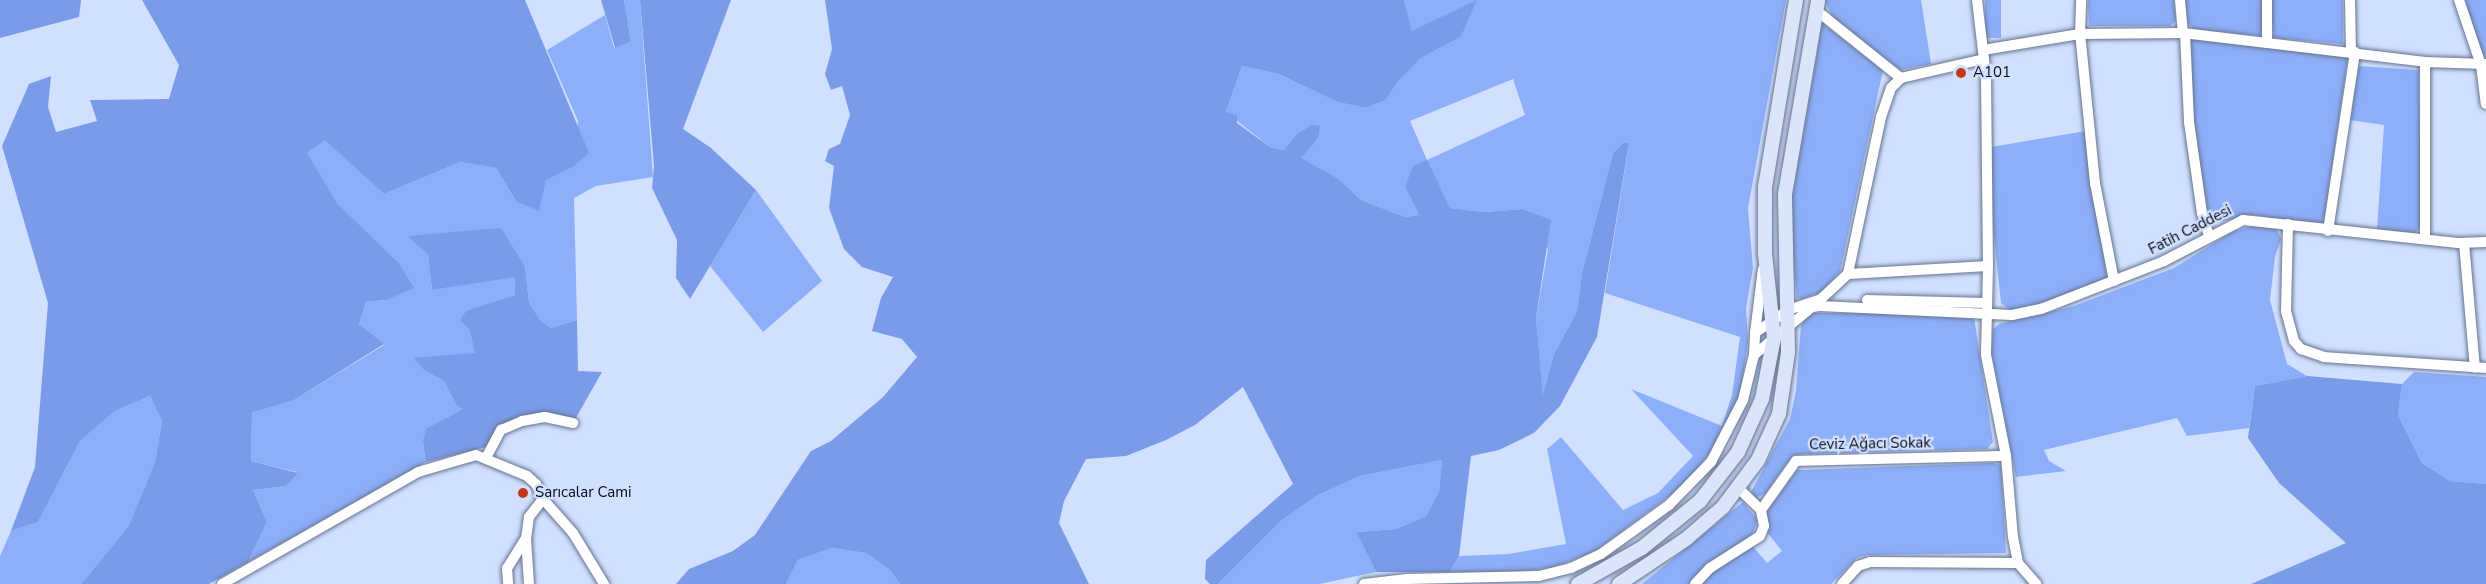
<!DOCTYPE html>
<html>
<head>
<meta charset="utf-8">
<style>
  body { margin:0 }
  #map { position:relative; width:2486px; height:584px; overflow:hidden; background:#d1e0ff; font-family:"Nunito Sans",sans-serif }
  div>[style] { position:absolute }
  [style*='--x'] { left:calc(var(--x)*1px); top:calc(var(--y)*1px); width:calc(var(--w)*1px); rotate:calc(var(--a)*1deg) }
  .green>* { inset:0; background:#8daef8; transform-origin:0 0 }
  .forest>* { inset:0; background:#7a9be8 }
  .roads { filter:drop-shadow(0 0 2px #66738f) drop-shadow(0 0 2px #66738f) }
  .minor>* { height:10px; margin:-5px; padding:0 5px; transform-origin:5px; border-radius:5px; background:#fff }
  .major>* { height:14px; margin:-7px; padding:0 7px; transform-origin:7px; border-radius:7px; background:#dbe5fa }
  .dots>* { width:16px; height:16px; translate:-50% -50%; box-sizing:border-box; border:3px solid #d1e0ff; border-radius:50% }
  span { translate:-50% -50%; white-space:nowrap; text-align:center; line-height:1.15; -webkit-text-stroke:4.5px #d1e0ff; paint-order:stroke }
  .poi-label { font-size:15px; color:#070b15 }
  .left { translate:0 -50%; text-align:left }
  .street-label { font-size:15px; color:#070b15 }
</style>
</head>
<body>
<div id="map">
  <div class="green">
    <i style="clip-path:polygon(624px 0,640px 0,653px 177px,596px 186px,574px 198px,577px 320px,551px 328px,540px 320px,529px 302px,525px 267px,409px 236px,428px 255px,432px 290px,515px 276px,515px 295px,467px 310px,476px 353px,425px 371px,444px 381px,457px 406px,464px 409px,446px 418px,423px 443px,426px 462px,248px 562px,267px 522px,253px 490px,286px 486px,297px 472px,251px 461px,252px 411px,294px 400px,384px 345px,359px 324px,366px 302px,386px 300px,398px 262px,337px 203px,306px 154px,325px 139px,384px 194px,460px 162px,496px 168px,516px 201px,546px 179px,573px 167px,578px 121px,547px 50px,605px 15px,614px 48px,631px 40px)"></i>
    <i style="clip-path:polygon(evenodd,1404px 0,1786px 0,1748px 208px,1753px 268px,1746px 308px,1748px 342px,1740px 395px,1720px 440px,1684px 485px,1594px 552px,1555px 567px,1514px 573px,1450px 572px,1459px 556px,1508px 554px,1566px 544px,1547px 449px,1561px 437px,1623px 510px,1658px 493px,1693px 456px,1631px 389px,1722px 426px,1732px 395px,1740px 337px,1605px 293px,1629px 144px,1623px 143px,1613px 153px,1582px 273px,1577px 311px,1554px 354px,1543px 397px,1536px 318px,1548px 249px,1522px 209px,1484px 212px,1450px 208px,1426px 160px,1405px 187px,1419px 215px,1405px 217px,1361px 200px,1339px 179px,1300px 158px,1318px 138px,1296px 135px,1284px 150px,1270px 147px,1226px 112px,1242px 66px,1279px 74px,1337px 102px,1366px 108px,1386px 100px,1397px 83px,1421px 58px,1461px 37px,1476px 1px,1412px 32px,1404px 0,1513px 79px,1525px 115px,1427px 160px,1410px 121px,1513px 79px)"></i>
    <i style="clip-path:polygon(1824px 0,1921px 0,1931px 64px,1900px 70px,1834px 19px)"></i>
    <i style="left:1985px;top:0;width:16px;height:38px"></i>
    <i style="clip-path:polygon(2088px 0,2174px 0,2176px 21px,2170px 26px,2089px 26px)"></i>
    <i style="clip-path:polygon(2184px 0,2262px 0,2263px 32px,2259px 36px,2194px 29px,2188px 23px)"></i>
    <i style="clip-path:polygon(2270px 0,2343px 0,2343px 44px,2274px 38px)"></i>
    <i style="clip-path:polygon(2465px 0,2486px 0,2486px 57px,2481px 52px)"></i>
    <i style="clip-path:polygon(1822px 23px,1883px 70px,1840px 272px,1821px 292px,1802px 299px,1797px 298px,1789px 216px)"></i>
    <i style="clip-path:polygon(2190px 39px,2348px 57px,2324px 222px,2316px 225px,2253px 215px,2210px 224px,2194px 128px)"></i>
    <i style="clip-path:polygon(2359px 66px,2419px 70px,2421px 225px,2415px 233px,2377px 230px,2384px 125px,2350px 120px)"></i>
    <i style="clip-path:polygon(2086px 131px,2107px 277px,2102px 282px,2038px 305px,2010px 310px,2001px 303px,1991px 208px,1991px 147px)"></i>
    <i style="clip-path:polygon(756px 190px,822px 281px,763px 332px,710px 266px)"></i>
    <i style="clip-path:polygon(2252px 226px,2277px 229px,2281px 239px,2275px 257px,2270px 300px,2287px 364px,2307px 376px,2255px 386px,2249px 428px,2187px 436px,2177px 418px,2044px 450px,2049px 461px,2066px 471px,2016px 477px,1991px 351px,1993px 329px,1999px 324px,2074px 306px,2174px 268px,2232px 232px)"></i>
    <i style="clip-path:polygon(1811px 313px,1966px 313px,1974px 317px,1993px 442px,1987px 449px,1801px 454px,1790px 459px,1765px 494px,1755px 498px,1751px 492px,1790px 419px,1796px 391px,1801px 325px)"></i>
    <i style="clip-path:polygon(2414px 372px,2486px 377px,2486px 484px,2450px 481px,2422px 463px,2398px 415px,2402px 384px)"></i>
    <i style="clip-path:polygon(150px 396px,162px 421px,155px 462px,128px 527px,81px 584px,0 584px,0 556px,11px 531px,38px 522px,80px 441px,115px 411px)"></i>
    <i style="clip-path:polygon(1442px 460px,1439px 491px,1426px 516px,1396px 529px,1356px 532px,1376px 572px,1319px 584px,1218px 584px,1282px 520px,1318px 495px,1360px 476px)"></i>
    <i style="clip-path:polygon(1993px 463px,2001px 465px,2006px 553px,1867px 555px,1857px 558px,1831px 584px,1642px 584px,1743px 502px,1758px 520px,1749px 542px,1767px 563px,1782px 551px,1767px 532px,1767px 511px,1797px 470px)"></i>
    <i style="clip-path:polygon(832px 548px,866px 553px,890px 570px,900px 584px,786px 584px,798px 560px)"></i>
  </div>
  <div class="forest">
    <i style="clip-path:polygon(0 0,81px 0,79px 17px,0 38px)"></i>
    <i style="clip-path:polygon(142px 0,525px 0,589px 153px,573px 167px,546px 180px,539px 211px,516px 201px,496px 168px,460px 162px,384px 194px,325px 140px,307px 153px,337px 203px,398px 262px,414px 288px,386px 300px,366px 302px,359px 324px,384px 344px,294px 400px,252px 412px,251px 461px,298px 473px,286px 486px,253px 490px,267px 522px,248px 562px,209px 584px,81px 584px,128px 527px,155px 462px,162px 421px,150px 396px,115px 411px,80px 441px,38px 522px,11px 531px,35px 467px,48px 303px,2px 146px,29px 84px,51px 76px,48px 107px,56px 132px,97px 121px,90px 100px,169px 99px,179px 65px)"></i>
    <i style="clip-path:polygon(601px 0,624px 0,631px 41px,615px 48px)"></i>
    <i style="clip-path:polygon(640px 0,731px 0,683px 129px,711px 148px,756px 190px,690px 299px,676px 278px,677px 240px,652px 188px,654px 166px)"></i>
    <i style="clip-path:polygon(825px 0,1404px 0,1412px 31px,1477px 0,1461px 37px,1421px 58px,1397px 83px,1386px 100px,1366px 108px,1337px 102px,1279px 74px,1242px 66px,1226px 112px,1237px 115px,1237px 123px,1270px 147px,1284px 150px,1296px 135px,1312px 125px,1320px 126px,1318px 138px,1301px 158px,1339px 179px,1361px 200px,1405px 217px,1419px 215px,1405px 187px,1413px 166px,1427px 160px,1450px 208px,1484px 212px,1522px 209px,1551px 220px,1536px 318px,1543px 395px,1554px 354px,1577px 311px,1582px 273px,1613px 153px,1623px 143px,1629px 143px,1597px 337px,1560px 406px,1534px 433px,1499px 450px,1471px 456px,1459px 556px,1450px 572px,1376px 572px,1356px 532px,1396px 529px,1426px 516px,1439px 491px,1442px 460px,1360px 476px,1318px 495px,1282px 520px,1218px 584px,1210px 584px,1205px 579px,1206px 560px,1293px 484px,1243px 387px,1195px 425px,1166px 440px,1126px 456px,1086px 459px,1064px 501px,1059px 523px,1089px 584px,900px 584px,890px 570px,866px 553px,832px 548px,798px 560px,786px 584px,676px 584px,689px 569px,733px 551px,755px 535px,811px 451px,831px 441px,883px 397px,917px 357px,902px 339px,872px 331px,881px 298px,893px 277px,862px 267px,844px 249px,829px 208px,834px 166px,825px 161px,829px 149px,840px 144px,850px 115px,842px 86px,831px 90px,825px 74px,832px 49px)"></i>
    <i style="clip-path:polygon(501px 228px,525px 267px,529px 302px,540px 320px,551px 328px,577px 320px,578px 371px,602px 372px,573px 423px,554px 418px,505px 428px,490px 446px,426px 462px,423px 443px,426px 429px,463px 409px,457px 406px,444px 381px,425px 371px,414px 358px,475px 353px,470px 330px,460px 320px,467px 310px,515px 295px,515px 277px,432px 290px,428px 255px,408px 236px)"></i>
    <i style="clip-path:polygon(2307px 376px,2402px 384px,2398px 415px,2422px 463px,2450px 481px,2486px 484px,2486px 584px,2251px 584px,2346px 543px,2279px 483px,2248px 438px,2255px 386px)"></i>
  </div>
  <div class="roads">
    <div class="minor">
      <i style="--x:1977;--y:0;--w:78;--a:83.3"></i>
      <i style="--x:1986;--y:77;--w:189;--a:89.4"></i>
      <i style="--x:2180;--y:0;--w:33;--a:85"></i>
      <i style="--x:2350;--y:0;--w:52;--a:88.9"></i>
      <i style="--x:2459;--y:0;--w:69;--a:71.3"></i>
      <i style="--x:2481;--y:65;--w:39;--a:83"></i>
      <i style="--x:1816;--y:10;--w:109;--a:38.7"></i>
      <i style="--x:2185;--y:33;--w:89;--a:87.4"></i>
      <i style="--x:2189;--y:122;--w:92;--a:81.9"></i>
      <i style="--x:2202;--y:213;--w:24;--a:73"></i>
      <i style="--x:2267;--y:43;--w:43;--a:-90"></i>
      <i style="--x:1983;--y:50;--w:98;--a:-9.4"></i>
      <i style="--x:2080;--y:34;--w:34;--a:-88"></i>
      <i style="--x:1984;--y:59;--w:85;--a:167.1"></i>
      <i style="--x:1901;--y:78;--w:14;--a:135"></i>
      <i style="--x:1891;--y:88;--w:31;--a:109"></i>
      <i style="--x:1881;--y:117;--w:160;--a:101.9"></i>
      <i style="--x:1848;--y:274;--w:140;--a:-3.3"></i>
      <i style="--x:1988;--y:266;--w:89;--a:91.3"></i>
      <i style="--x:1986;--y:355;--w:103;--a:78.8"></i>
      <i style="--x:2006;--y:456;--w:81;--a:85.1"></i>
      <i style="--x:2013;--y:537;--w:26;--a:79"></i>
      <i style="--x:2018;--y:563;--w:28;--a:49"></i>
      <i style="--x:2288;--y:224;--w:87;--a:91.3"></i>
      <i style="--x:2286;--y:311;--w:31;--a:75"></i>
      <i style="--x:2294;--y:341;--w:11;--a:49"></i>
      <i style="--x:2301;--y:349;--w:24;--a:19"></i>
      <i style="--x:2324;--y:357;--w:162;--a:3.9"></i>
      <i style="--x:2328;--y:231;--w:181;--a:-81.4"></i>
      <i style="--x:2425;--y:239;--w:177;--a:-90"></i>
      <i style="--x:2464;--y:243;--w:125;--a:85"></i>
      <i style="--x:2114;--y:281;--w:100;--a:-101"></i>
      <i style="--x:2095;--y:183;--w:150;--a:-95.7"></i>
      <i style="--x:2080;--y:34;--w:103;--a:-0.6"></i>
      <i style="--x:2183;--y:33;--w:244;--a:6.8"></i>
      <i style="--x:2425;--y:62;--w:61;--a:1.9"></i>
      <i style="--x:1821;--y:299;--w:37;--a:-43"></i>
      <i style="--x:1867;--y:300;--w:119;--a:1.4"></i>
      <i style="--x:1755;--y:333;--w:64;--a:-82.9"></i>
      <i style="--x:1754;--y:355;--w:75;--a:-39.6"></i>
      <i style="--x:1812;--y:307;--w:8;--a:-7"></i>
      <i style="--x:1820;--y:306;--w:192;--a:2.7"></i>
      <i style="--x:2012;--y:315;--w:30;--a:-12"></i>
      <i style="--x:2041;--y:309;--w:132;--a:-21.3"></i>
      <i style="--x:2164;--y:261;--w:89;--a:-27.4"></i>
      <i style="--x:2243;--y:220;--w:216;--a:6.1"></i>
      <i style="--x:2458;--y:243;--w:28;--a:-2"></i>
      <i style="--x:487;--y:456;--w:30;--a:-62"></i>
      <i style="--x:501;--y:430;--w:23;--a:-23"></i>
      <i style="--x:522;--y:421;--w:23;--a:-10"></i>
      <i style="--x:545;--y:417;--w:29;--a:12"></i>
      <i style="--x:543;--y:499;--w:45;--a:48.6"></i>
      <i style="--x:573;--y:533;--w:60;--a:58.7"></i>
      <i style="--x:1761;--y:510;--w:60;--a:-54.5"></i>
      <i style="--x:1796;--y:461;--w:210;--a:-1.4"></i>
      <i style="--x:526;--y:538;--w:46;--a:86.3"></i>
      <i style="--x:222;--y:584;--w:226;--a:-29.7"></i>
      <i style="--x:418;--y:472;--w:60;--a:-16.3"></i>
      <i style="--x:476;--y:455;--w:55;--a:22.4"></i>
      <i style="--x:527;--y:476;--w:12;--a:42"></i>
      <i style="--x:536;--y:484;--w:17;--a:65"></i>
      <i style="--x:543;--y:499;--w:23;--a:128"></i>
      <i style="--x:529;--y:517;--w:21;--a:98"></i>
      <i style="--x:526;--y:538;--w:36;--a:122"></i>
      <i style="--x:507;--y:568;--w:16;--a:86"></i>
      <i style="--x:1364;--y:584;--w:43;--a:-6.6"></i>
      <i style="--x:1407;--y:579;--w:132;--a:-1.3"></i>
      <i style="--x:1539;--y:576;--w:33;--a:-14"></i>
      <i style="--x:1571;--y:568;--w:33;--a:-25"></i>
      <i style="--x:1601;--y:554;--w:84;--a:-35.8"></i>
      <i style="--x:1669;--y:505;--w:60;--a:-45.7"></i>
      <i style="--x:1711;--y:462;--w:70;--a:-62.7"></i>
      <i style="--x:1743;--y:400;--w:46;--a:-76.3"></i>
      <i style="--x:1754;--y:355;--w:22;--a:-87"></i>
      <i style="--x:1755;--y:333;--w:40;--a:-34.9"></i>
      <i style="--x:1788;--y:310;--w:32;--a:-18"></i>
      <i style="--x:1695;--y:584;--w:22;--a:-47"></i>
      <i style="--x:1710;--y:568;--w:59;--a:-32.6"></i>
      <i style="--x:1760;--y:536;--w:11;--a:-68"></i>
      <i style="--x:1764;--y:526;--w:16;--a:-101"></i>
      <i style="--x:1761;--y:510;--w:30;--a:-136"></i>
      <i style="--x:1842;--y:584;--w:24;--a:-48"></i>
      <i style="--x:1858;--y:566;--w:13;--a:-18"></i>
      <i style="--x:1870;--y:562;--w:148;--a:0.4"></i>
    </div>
    <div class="major">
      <i style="--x:1578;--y:584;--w:73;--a:-29.4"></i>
      <i style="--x:1642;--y:548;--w:75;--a:-39"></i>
      <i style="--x:1700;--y:501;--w:62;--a:-52.2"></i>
      <i style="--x:1738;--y:452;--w:58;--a:-65.6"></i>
      <i style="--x:1762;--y:399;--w:62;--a:-78.9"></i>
      <i style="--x:1774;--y:338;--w:84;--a:-96.1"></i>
      <i style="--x:1765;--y:254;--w:67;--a:-90"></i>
      <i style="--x:1765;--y:187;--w:190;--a:-80.6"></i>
      <i style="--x:1619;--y:584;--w:81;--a:-33.9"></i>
      <i style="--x:1686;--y:539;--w:49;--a:-40.9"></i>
      <i style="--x:1723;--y:507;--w:59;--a:-53.3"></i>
      <i style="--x:1758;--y:460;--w:51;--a:-65.5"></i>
      <i style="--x:1779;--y:414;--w:63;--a:-81.7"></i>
      <i style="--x:1788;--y:352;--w:158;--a:-91.1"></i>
      <i style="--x:1785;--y:194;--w:197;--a:-80.3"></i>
    </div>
  </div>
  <div class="dots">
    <i style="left:1961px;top:73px;background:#c3381c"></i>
    <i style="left:523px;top:493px;background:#c3381c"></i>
  </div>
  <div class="poi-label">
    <span class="left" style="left:1973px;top:73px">A101</span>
    <span class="left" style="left:535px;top:493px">Sarıcalar Cami</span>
  </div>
  <div class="street-label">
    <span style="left:2190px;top:230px;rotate:-27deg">Fatih Caddesi</span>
    <span style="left:1870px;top:444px;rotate:-1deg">Ceviz Ağacı Sokak</span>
  </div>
</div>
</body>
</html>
